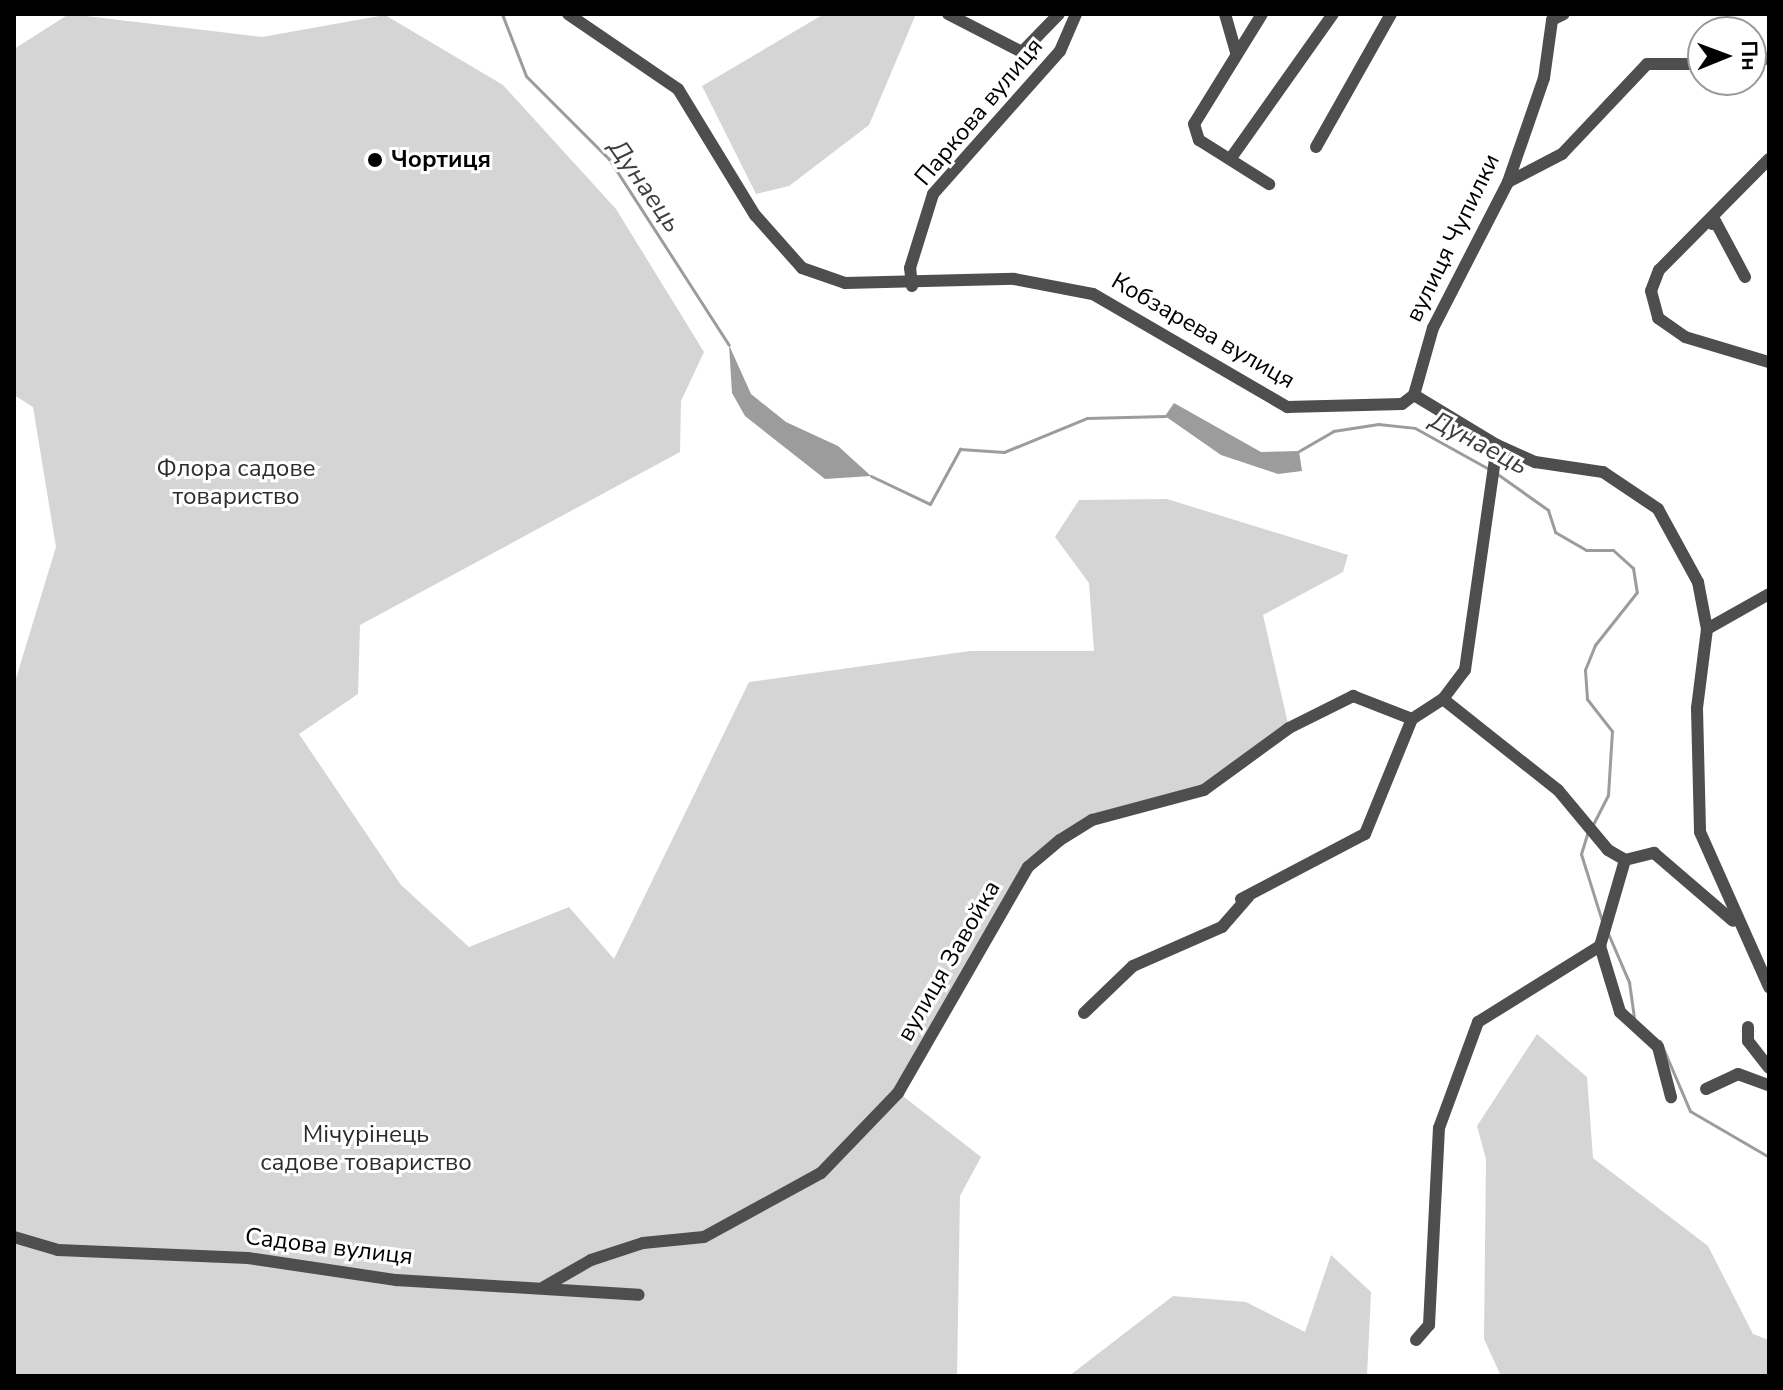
<!DOCTYPE html>
<html>
<head>
<meta charset="utf-8">
<style>
  body { margin:0 }
  #map { position:relative; width:1783px; height:1390px; overflow:hidden; background:#fff; font-family:"Nunito Sans",sans-serif }
  div>[style] { position:absolute }
  [style*='--x'] { left:calc(var(--x)*1px); top:calc(var(--y)*1px); width:calc(var(--w)*1px); rotate:calc(var(--a)*1deg) }
  .green>* { inset:0; background:#d5d5d5 }
  .water>* { inset:0; background:#9c9c9c }
  .stream>* { height:3px; margin:-1.5px; padding:0 1.5px; transform-origin:1.5px; border-radius:1.5px; background:#9c9c9c }
  .street>* { height:12px; margin:-6px; padding:0 6px; transform-origin:6px; border-radius:6px; background:#4e4e4e }
  .dots>* { width:22px; height:22px; translate:-50% -50%; box-sizing:border-box; border:4px solid #fff; border-radius:50% }
  span { translate:-50% -50%; white-space:nowrap; text-align:center; line-height:1.15; -webkit-text-stroke:6px #fff; paint-order:stroke }
  .street-label { font-size:24px; color:#000 }
  .poi-label { font-size:24px; color:#000; font-weight:700 }
  .left { translate:0 -50%; text-align:left }
  .park-label { font-size:24px; color:#2c2c2c }
  .water-label { font-size:26px; color:#3d3d3d; font-style:italic }
  .frame { position:absolute; inset:0; border:16px solid #000; pointer-events:none }
  .north { position:absolute; left:1687px; top:16px; width:80px; height:80px; box-sizing:border-box; background:#fff; border:2px solid #999; border-radius:50%; rotate:89deg; font-size:22px; font-weight:700; line-height:32px; text-align:center; color:#000 }
  .north::after { content:''; display:block; margin:auto; width:28px; height:36px; background:#000; clip-path:polygon(50% 0,100% 100%,50% 72%,0 100%) }
</style>
</head>
<body>
<div id="map">
  <div class="green">
    <i style="clip-path:polygon(69px 14px,262px 37px,385px 15px,503px 85px,616px 209px,704px 352px,681px 401px,680px 452px,360px 625px,358px 694px,299px 734px,401px 885px,469px 947px,569px 907px,614px 959px,749px 682px,970px 651px,1094px 651px,1089px 583px,1055px 537px,1079px 500px,1167px 499px,1348px 555px,1343px 572px,1263px 615px,1289px 728px,1204px 790px,1092px 820px,1028px 867px,899px 1093px,981px 1157px,960px 1196px,957px 1376px,14px 1376px,14px 685px,56px 547px,33px 407px,14px 395px,14px 49px)"></i>
    <i style="clip-path:polygon(824px 14px,916px 14px,869px 125px,789px 186px,756px 194px,702px 86px)"></i>
    <i style="clip-path:polygon(1537px 1034px,1587px 1077px,1593px 1158px,1708px 1246px,1753px 1334px,1769px 1340px,1769px 1376px,1501px 1376px,1484px 1339px,1486px 1159px,1477px 1126px)"></i>
    <i style="clip-path:polygon(1331px 1255px,1371px 1292px,1367px 1376px,1069px 1376px,1173px 1296px,1246px 1302px,1305px 1332px)"></i>
  </div>
  <div class="water">
    <i style="clip-path:polygon(729px 345px,751px 394px,786px 422px,838px 446px,871px 476px,825px 479px,745px 416px,732px 393px)"></i>
    <i style="clip-path:polygon(1174px 403px,1261px 452px,1299px 451px,1302px 471px,1278px 474px,1221px 455px,1165px 416px)"></i>
  </div>
  <div class="stream">
    <i style="--x:502;--y:14;--w:66;--a:68.8"></i>
    <i style="--x:526;--y:76;--w:117;--a:45"></i>
    <i style="--x:609;--y:159;--w:221;--a:57.2"></i>
    <i style="--x:1299;--y:451;--w:39;--a:-30"></i>
    <i style="--x:1333;--y:431;--w:46;--a:-8.8"></i>
    <i style="--x:1378;--y:424;--w:37;--a:6"></i>
    <i style="--x:1415;--y:428;--w:85;--a:29"></i>
    <i style="--x:1496;--y:473;--w:64;--a:35.4"></i>
    <i style="--x:1548;--y:510;--w:23;--a:72"></i>
    <i style="--x:1555;--y:532;--w:36;--a:30"></i>
    <i style="--x:1586;--y:550;--w:27;--a:0"></i>
    <i style="--x:1613;--y:550;--w:27;--a:42"></i>
    <i style="--x:1633;--y:568;--w:24;--a:81"></i>
    <i style="--x:1637;--y:592;--w:68;--a:128.4"></i>
    <i style="--x:1595;--y:645;--w:27;--a:112"></i>
    <i style="--x:1585;--y:670;--w:29;--a:86"></i>
    <i style="--x:1587;--y:699;--w:41;--a:52"></i>
    <i style="--x:1612;--y:731;--w:64;--a:93.6"></i>
    <i style="--x:1608;--y:795;--w:34;--a:117"></i>
    <i style="--x:871;--y:476;--w:65;--a:25.4"></i>
    <i style="--x:930;--y:504;--w:63;--a:-61.4"></i>
    <i style="--x:960;--y:449;--w:44;--a:3.9"></i>
    <i style="--x:1004;--y:452;--w:90;--a:-22.3"></i>
    <i style="--x:1087;--y:418;--w:78;--a:-1.5"></i>
    <i style="--x:1588;--y:831;--w:24;--a:107"></i>
    <i style="--x:1581;--y:854;--w:73;--a:72.6"></i>
    <i style="--x:1607;--y:931;--w:56;--a:66.7"></i>
    <i style="--x:1629;--y:982;--w:35;--a:82"></i>
    <i style="--x:1660;--y:1041;--w:76;--a:66.8"></i>
    <i style="--x:1690;--y:1111;--w:91;--a:30.2"></i>
  </div>
  <div class="street">
    <i style="--x:568;--y:14;--w:133;--a:34.3"></i>
    <i style="--x:678;--y:89;--w:148;--a:58.6"></i>
    <i style="--x:755;--y:215;--w:71;--a:48.4"></i>
    <i style="--x:802;--y:268;--w:46;--a:19.2"></i>
    <i style="--x:845;--y:283;--w:169;--a:-1.4"></i>
    <i style="--x:1014;--y:279;--w:80;--a:10.8"></i>
    <i style="--x:1093;--y:294;--w:225;--a:30.2"></i>
    <i style="--x:1287;--y:407;--w:115;--a:-1.5"></i>
    <i style="--x:1402;--y:404;--w:15;--a:-37"></i>
    <i style="--x:1414;--y:395;--w:97;--a:31.1"></i>
    <i style="--x:1497;--y:445;--w:42;--a:24.1"></i>
    <i style="--x:1535;--y:462;--w:69;--a:8.4"></i>
    <i style="--x:1603;--y:472;--w:66;--a:33.9"></i>
    <i style="--x:1658;--y:509;--w:83;--a:61.3"></i>
    <i style="--x:1698;--y:582;--w:48;--a:79.2"></i>
    <i style="--x:1707;--y:629;--w:80;--a:97.2"></i>
    <i style="--x:1697;--y:708;--w:124;--a:88.6"></i>
    <i style="--x:1700;--y:832;--w:170;--a:66"></i>
    <i style="--x:948;--y:14;--w:83;--a:27.2"></i>
    <i style="--x:1022;--y:52;--w:53;--a:-45.8"></i>
    <i style="--x:1225;--y:14;--w:40;--a:74"></i>
    <i style="--x:1262;--y:14;--w:129;--a:121.7"></i>
    <i style="--x:1194;--y:124;--w:17;--a:73"></i>
    <i style="--x:1199;--y:140;--w:83;--a:32.2"></i>
    <i style="--x:1751;--y:63;--w:19;--a:-16"></i>
    <i style="--x:1316;--y:147;--w:153;--a:-60.6"></i>
    <i style="--x:1231;--y:158;--w:176;--a:-54.7"></i>
    <i style="--x:1769;--y:159;--w:156;--a:134.7"></i>
    <i style="--x:1659;--y:270;--w:22;--a:111"></i>
    <i style="--x:1651;--y:291;--w:28;--a:75"></i>
    <i style="--x:1658;--y:318;--w:33;--a:35"></i>
    <i style="--x:1685;--y:337;--w:88;--a:16.6"></i>
    <i style="--x:1508;--y:182;--w:61;--a:-27.4"></i>
    <i style="--x:1562;--y:154;--w:124;--a:-46.6"></i>
    <i style="--x:1647;--y:64;--w:56;--a:0"></i>
    <i style="--x:1712;--y:224;--w:7;--a:-82"></i>
    <i style="--x:1713;--y:217;--w:68;--a:61.9"></i>
    <i style="--x:912;--y:286;--w:18;--a:-96"></i>
    <i style="--x:910;--y:268;--w:77;--a:-72.7"></i>
    <i style="--x:933;--y:194;--w:191;--a:-48.4"></i>
    <i style="--x:1060;--y:51;--w:40;--a:-66.6"></i>
    <i style="--x:1414;--y:395;--w:70;--a:-74.2"></i>
    <i style="--x:1433;--y:328;--w:164;--a:-62.8"></i>
    <i style="--x:1508;--y:182;--w:110;--a:-70.9"></i>
    <i style="--x:1544;--y:78;--w:59;--a:-82.1"></i>
    <i style="--x:1552;--y:20;--w:13;--a:-27"></i>
    <i style="--x:1707;--y:629;--w:71;--a:-29.4"></i>
    <i style="--x:1443;--y:699;--w:36;--a:-53"></i>
    <i style="--x:1465;--y:670;--w:227;--a:-81.9"></i>
    <i style="--x:1412;--y:719;--w:37;--a:-33"></i>
    <i style="--x:1443;--y:699;--w:147;--a:38.4"></i>
    <i style="--x:1558;--y:790;--w:78;--a:50.2"></i>
    <i style="--x:1608;--y:850;--w:20;--a:30"></i>
    <i style="--x:1625;--y:860;--w:30;--a:-14"></i>
    <i style="--x:1654;--y:853;--w:104;--a:40.7"></i>
    <i style="--x:1625;--y:860;--w:90;--a:106.2"></i>
    <i style="--x:1600;--y:946;--w:69;--a:73.1"></i>
    <i style="--x:1620;--y:1012;--w:52;--a:42.6"></i>
    <i style="--x:1658;--y:1047;--w:52;--a:75.4"></i>
    <i style="--x:1241;--y:899;--w:140;--a:-27.7"></i>
    <i style="--x:1365;--y:834;--w:124;--a:-67.8"></i>
    <i style="--x:1084;--y:1013;--w:68;--a:-43.8"></i>
    <i style="--x:1133;--y:966;--w:97;--a:-23.7"></i>
    <i style="--x:1222;--y:927;--w:40;--a:-49"></i>
    <i style="--x:1748;--y:1027;--w:14;--a:90"></i>
    <i style="--x:1748;--y:1041;--w:34;--a:52"></i>
    <i style="--x:1706;--y:1089;--w:35;--a:-25"></i>
    <i style="--x:1738;--y:1074;--w:33;--a:20"></i>
    <i style="--x:14;--y:1237;--w:46;--a:16.5"></i>
    <i style="--x:58;--y:1250;--w:190;--a:2.4"></i>
    <i style="--x:248;--y:1258;--w:150;--a:8.5"></i>
    <i style="--x:396;--y:1280;--w:243;--a:3.5"></i>
    <i style="--x:544;--y:1287;--w:54;--a:-29.9"></i>
    <i style="--x:591;--y:1260;--w:55;--a:-18.1"></i>
    <i style="--x:643;--y:1243;--w:61;--a:-5.6"></i>
    <i style="--x:704;--y:1237;--w:133;--a:-28.7"></i>
    <i style="--x:821;--y:1173;--w:111;--a:-46.1"></i>
    <i style="--x:898;--y:1093;--w:261;--a:-60.1"></i>
    <i style="--x:1028;--y:867;--w:42;--a:-40.2"></i>
    <i style="--x:1060;--y:840;--w:38;--a:-32"></i>
    <i style="--x:1092;--y:820;--w:116;--a:-15"></i>
    <i style="--x:1204;--y:790;--w:105;--a:-36.1"></i>
    <i style="--x:1289;--y:728;--w:72;--a:-26.6"></i>
    <i style="--x:1353;--y:696;--w:63;--a:21.3"></i>
    <i style="--x:1416;--y:1340;--w:20;--a:-49"></i>
    <i style="--x:1429;--y:1325;--w:197;--a:-87.1"></i>
    <i style="--x:1439;--y:1128;--w:113;--a:-69.8"></i>
    <i style="--x:1478;--y:1022;--w:144;--a:-31.9"></i>
  </div>
  <div class="dots">
    <i style="left:375px;top:160px;background:#000"></i>
  </div>
  <div class="street-label">
    <span style="left:979px;top:112px;rotate:-50deg">Паркова вулиця</span>
    <span style="left:1453px;top:238px;rotate:-64deg">вулиця Чупилки</span>
    <span style="left:1203px;top:331px;rotate:30deg">Кобзарева вулиця</span>
    <span style="left:949px;top:961px;rotate:-60deg">вулиця Завойка</span>
    <span style="left:329px;top:1247px;rotate:7deg">Садова вулиця</span>
  </div>
  <div class="poi-label">
    <span class="left" style="left:391px;top:160px">Чортиця</span>
  </div>
  <div class="park-label">
    <span style="left:236px;top:483px">Флора садове<br>товариство</span>
    <span style="left:366px;top:1149px">Мічурінець<br>садове товариство</span>
  </div>
  <div class="water-label">
    <span style="left:645px;top:186px;rotate:55deg">Дунаець</span>
    <span style="left:1479px;top:443px;rotate:28deg">Дунаець</span>
  </div>
  <div class="frame"></div>
  <div class="north">Пн</div>
</div>
</body>
</html>
